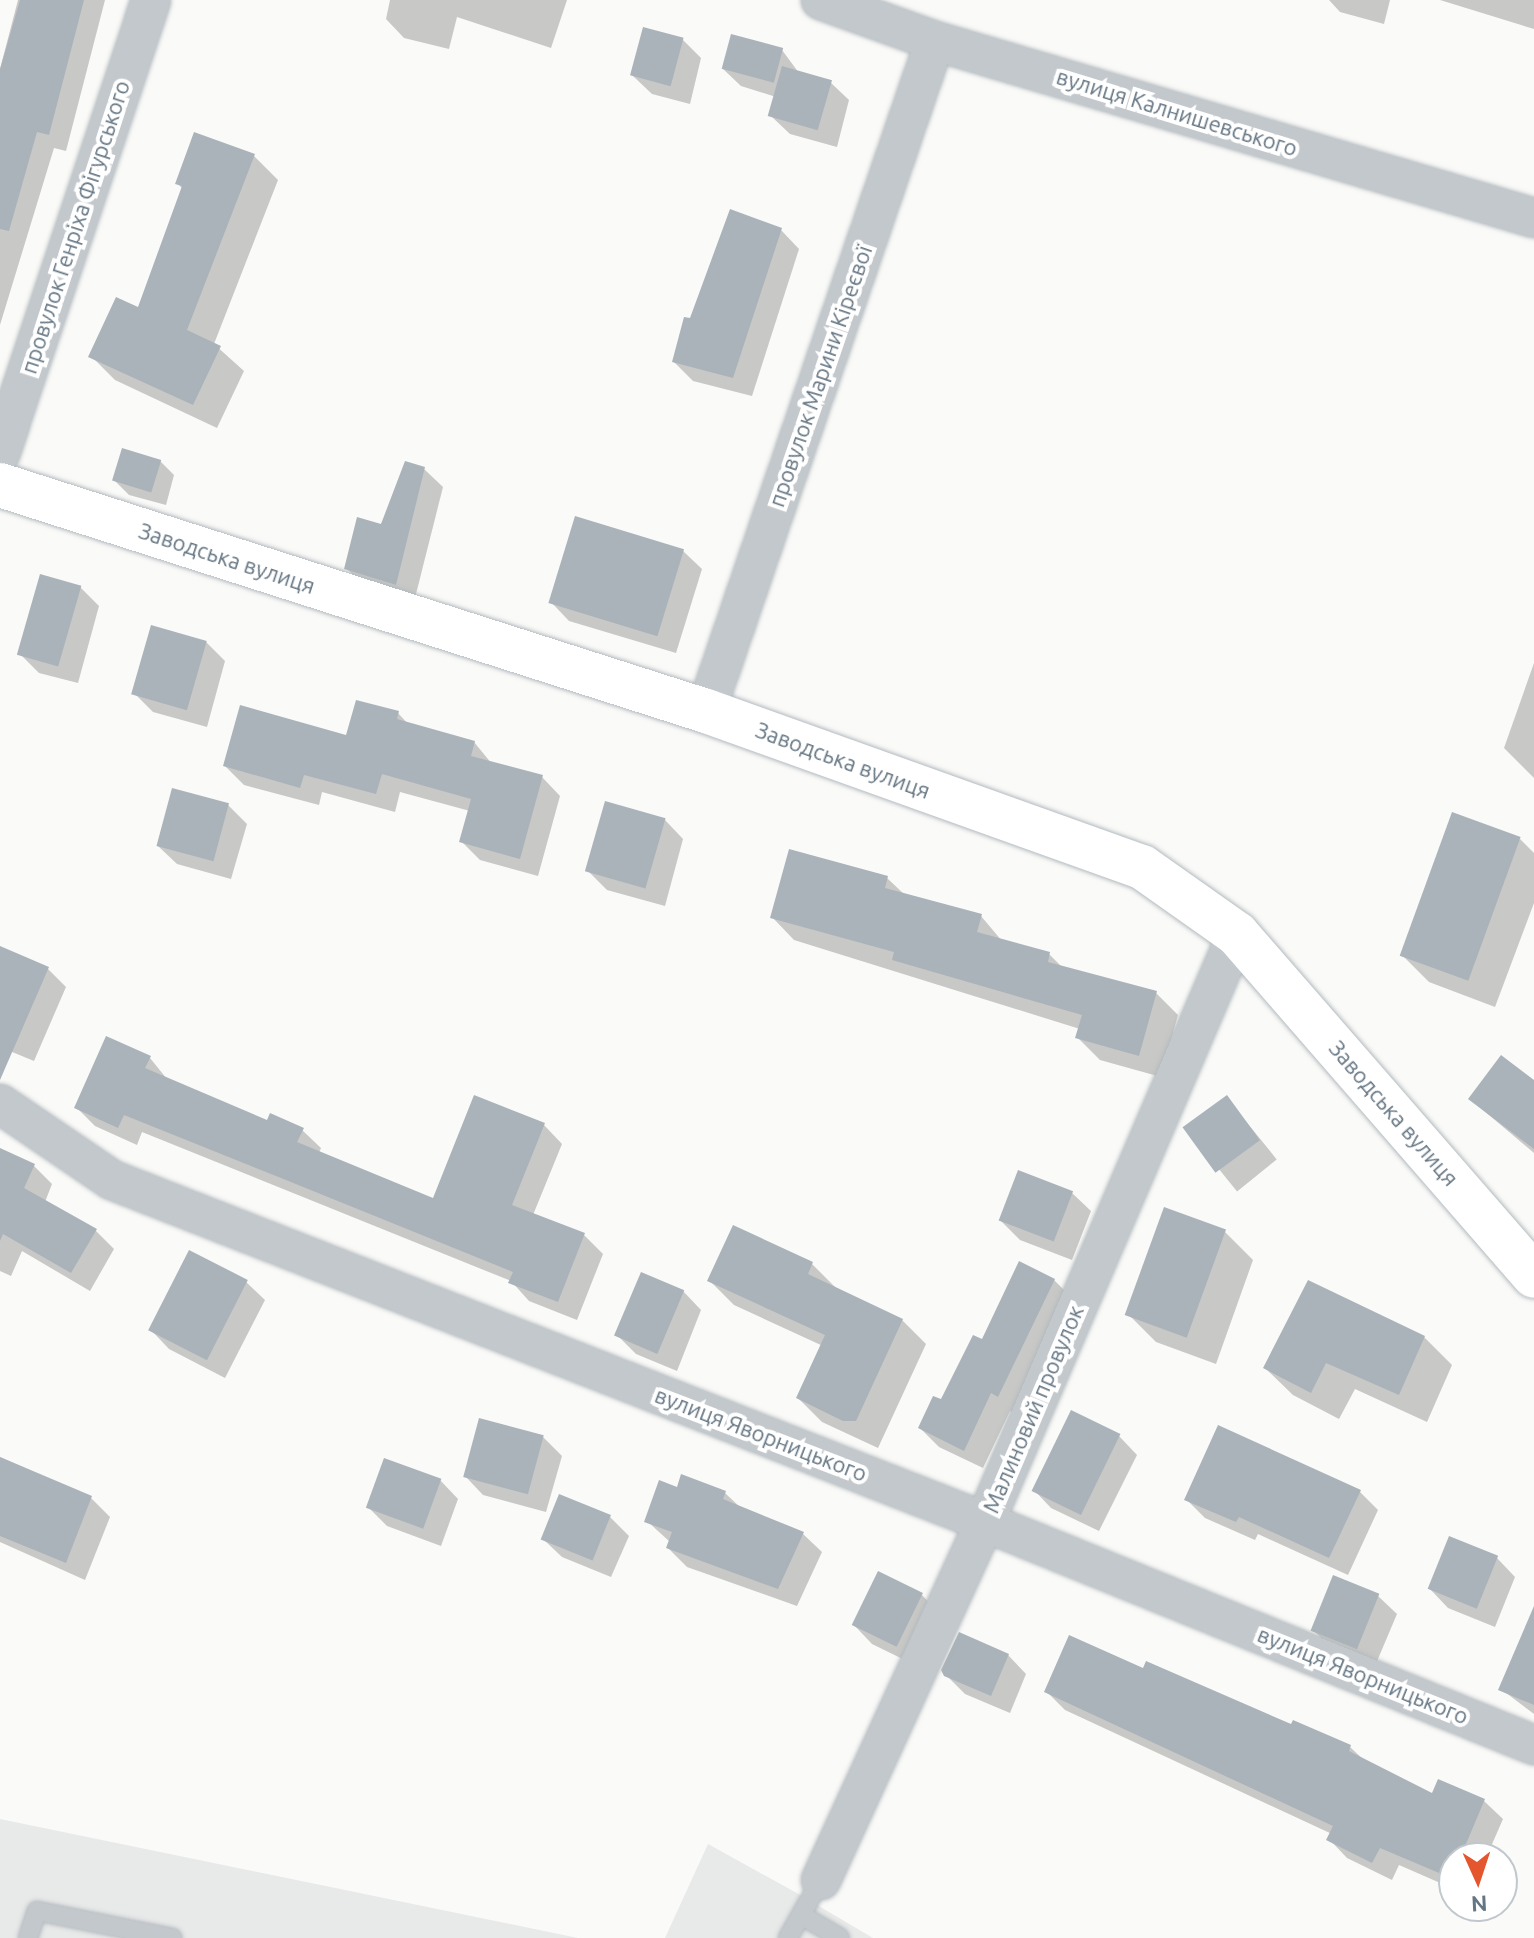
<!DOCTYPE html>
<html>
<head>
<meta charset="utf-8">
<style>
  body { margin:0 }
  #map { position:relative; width:1534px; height:1938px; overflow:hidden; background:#fafaf8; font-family:Ubuntu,sans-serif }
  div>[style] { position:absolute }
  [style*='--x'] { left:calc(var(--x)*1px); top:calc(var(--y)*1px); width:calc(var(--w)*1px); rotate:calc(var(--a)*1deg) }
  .built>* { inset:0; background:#e8e9e9 }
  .shadow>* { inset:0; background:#0003; transform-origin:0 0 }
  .building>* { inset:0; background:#aab3b9; transform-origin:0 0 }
  .roads { filter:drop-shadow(0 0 2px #b3babf) drop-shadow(0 0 2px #b3babf) }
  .lane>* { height:18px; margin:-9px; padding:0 9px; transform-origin:9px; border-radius:9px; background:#c3c8cc }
  .street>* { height:38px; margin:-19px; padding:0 19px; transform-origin:19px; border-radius:19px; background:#c3c8cc }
  .secondary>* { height:44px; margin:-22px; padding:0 22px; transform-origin:22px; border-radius:22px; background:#fff }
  span { translate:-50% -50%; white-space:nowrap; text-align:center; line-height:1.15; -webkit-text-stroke:8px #fff; paint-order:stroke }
  .street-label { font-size:22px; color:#657683 }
  .north { position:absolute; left:1438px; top:1842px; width:80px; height:80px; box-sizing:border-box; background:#fff; border:2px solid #c1c8cd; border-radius:50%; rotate:177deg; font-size:22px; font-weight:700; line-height:32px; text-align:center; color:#657683 }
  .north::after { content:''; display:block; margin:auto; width:28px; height:36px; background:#e4572e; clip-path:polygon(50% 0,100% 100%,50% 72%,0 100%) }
</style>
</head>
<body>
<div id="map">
  <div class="built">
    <i style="clip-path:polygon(0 1819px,578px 1938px,0 1938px)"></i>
    <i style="clip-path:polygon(708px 1844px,795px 1892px,873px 1938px,665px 1938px)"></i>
  </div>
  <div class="shadow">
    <i style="clip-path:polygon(18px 0,105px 0,66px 151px,54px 148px,0 325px,0 69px)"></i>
    <i style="clip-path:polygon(390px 0,567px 0,551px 48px,457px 17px,449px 49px,404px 38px,386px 19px)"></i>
    <i style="clip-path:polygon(1329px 0,1390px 0,1384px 24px,1340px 12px)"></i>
    <i style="clip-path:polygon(1440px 0,1534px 0,1534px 29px)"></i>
    <i style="clip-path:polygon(683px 40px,701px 58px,690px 104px,652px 94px,633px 76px)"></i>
    <i style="clip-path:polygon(782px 50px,799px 73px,830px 82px,849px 100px,837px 147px,790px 134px,771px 116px,776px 97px,741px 86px,722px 68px)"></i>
    <i style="clip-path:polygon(254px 156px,278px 180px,214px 344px,244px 371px,217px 428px,115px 380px,91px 356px,139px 310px,183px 189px,177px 183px)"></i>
    <i style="clip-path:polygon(781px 230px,799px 249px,752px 396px,693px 381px,674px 362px)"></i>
    <i style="clip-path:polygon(160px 461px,174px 475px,166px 505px,129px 495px,115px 481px)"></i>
    <i style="clip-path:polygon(424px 469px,443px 487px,414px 602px,365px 587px,346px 568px)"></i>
    <i style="clip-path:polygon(683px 551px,702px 569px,676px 653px,569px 621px,551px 602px)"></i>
    <i style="clip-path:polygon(80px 587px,99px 606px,78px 683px,39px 673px,20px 654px)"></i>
    <i style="clip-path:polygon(206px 642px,225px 661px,207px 727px,153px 712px,134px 693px)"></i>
    <i style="clip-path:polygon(1534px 663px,1534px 778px,1504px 748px)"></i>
    <i style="clip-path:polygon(398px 713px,409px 725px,474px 742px,492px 764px,542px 777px,560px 796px,538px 876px,480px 860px,462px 842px,470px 811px,400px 792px,395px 812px,322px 792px,319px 805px,244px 785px,225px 766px,348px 737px)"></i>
    <i style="clip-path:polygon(228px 805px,247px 824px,231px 879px,177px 864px,158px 846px)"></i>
    <i style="clip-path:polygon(665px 820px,683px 839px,665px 906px,607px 890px,588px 871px)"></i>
    <i style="clip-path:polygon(1520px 839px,1534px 853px,1534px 903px,1495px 1007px,1429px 982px,1401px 954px)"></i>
    <i style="clip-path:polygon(887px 878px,905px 895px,981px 916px,1002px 941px,1049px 954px,1063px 968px,1156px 993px,1178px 1015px,1161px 1077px,1100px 1060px,1078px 1038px,1080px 1029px,794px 940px,772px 917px)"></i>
    <i style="clip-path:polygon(0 948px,48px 969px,66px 987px,34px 1061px,0 1047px)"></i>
    <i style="clip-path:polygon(150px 1058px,167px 1079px,268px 1123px,302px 1130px,321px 1148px,319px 1153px,434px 1201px,544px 1125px,562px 1144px,533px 1215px,584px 1235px,603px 1254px,577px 1320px,529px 1301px,511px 1281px,142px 1132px,137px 1145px,95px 1126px,76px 1107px)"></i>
    <i style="clip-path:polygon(1534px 1083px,1534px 1153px,1470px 1099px)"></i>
    <i style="left:1227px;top:1098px;width:79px;height:51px;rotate:51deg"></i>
    <i style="clip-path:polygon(0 1151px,34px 1166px,52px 1184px,45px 1202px,96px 1231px,114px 1249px,90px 1291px,22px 1251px,11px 1276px,0 1271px)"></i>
    <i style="clip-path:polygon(1072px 1193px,1091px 1211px,1072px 1260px,1020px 1240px,1001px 1221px)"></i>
    <i style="clip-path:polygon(1225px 1232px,1253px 1260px,1216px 1364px,1156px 1342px,1128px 1314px)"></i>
    <i style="clip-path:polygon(812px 1264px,836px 1288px,902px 1320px,926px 1344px,878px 1448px,822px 1422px,798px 1398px,823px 1346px,734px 1305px,710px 1281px)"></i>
    <i style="clip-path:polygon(1054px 1280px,1073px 1299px,1017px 1414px,1010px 1411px,983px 1468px,939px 1447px,920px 1428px,983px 1342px)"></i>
    <i style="clip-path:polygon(246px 1282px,265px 1300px,225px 1378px,169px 1349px,151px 1330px)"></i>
    <i style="clip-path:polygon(683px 1291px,701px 1310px,677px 1371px,636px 1354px,617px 1335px)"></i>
    <i style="clip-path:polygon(1424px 1337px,1452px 1365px,1427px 1422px,1355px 1389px,1339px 1419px,1293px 1395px,1265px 1368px)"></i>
    <i style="clip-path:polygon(1119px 1436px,1137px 1455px,1099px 1531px,1051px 1508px,1033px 1489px)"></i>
    <i style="clip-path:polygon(543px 1437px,562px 1456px,546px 1512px,483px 1495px,465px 1476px)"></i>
    <i style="clip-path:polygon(0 1457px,91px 1498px,110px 1517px,85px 1580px,0 1542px)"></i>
    <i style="clip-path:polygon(440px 1480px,458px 1499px,441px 1546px,387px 1526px,368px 1507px)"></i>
    <i style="clip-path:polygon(678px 1489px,725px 1493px,742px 1509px,803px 1534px,822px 1552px,797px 1606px,687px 1567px,668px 1548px,670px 1542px,647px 1521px)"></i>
    <i style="clip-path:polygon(1360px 1492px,1378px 1510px,1348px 1575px,1258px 1534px,1255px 1540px,1205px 1518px,1187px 1500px)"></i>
    <i style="clip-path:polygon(610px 1517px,629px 1536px,611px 1577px,562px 1557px,543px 1539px)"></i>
    <i style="clip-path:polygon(1497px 1558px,1515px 1577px,1495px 1627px,1448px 1608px,1430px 1589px)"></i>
    <i style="clip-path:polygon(922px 1595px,940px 1614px,921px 1668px,872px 1644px,854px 1625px)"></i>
    <i style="clip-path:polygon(1378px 1596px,1397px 1614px,1375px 1666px,1332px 1649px,1313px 1630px)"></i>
    <i style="clip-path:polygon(1534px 1649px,1534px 1714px,1501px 1689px)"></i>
    <i style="clip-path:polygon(1008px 1655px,1026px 1674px,1010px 1713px,965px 1694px,945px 1674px)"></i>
    <i style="clip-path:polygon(1144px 1670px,1350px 1747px,1365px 1761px,1433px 1796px,1484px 1801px,1503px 1819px,1486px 1858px,1454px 1858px,1454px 1889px,1399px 1865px,1392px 1880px,1347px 1858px,1329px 1839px,1332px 1834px,1065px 1710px,1046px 1691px)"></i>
  </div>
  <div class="building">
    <i style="clip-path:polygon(20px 0,84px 0,49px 135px,37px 132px,9px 231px,0 229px,0 69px)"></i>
    <i style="left:643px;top:27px;width:42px;height:50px;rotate:15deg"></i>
    <i style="left:731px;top:34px;width:54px;height:36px;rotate:15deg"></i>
    <i style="left:782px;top:66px;width:52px;height:52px;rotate:16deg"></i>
    <i style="clip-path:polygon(194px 132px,255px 154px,187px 330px,221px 346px,193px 405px,88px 357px,116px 297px,138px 307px,182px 186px,175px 184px)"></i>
    <i style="clip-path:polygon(730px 209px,782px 228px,733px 378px,672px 362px,684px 317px,690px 318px)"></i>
    <i style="left:122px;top:448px;width:41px;height:34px;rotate:17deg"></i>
    <i style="clip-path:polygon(405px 461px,425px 467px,396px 585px,344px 569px,357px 517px,381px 524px)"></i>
    <i style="left:575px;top:516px;width:114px;height:91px;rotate:17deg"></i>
    <i style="left:40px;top:574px;width:43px;height:84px;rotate:16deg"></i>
    <i style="left:151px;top:625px;width:58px;height:72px;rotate:16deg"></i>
    <i style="clip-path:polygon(356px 700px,399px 711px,397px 719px,475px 741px,471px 756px,543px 775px,520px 859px,459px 842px,471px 799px,382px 774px,376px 794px,304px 775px,300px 788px,223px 766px,240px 705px,346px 735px)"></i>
    <i style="left:172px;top:788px;width:59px;height:60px;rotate:15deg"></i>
    <i style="left:605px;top:801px;width:63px;height:73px;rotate:16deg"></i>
    <i style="left:1452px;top:812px;width:73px;height:153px;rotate:20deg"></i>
    <i style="clip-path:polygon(789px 849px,888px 876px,885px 888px,982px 914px,977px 932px,1050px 952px,1048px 962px,1157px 991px,1139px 1056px,1075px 1038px,1082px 1015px,892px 960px,894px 952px,770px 918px)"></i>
    <i style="clip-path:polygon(0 946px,49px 967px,0 1080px)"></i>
    <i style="clip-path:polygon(106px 1036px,151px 1056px,145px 1068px,267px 1120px,270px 1113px,304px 1128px,297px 1142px,433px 1198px,474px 1095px,545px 1123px,512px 1205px,585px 1233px,558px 1302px,508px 1283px,513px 1272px,281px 1178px,124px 1115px,118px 1128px,74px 1108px)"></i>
    <i style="clip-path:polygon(1501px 1055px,1534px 1080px,1534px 1149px,1468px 1099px)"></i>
    <i style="left:1227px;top:1095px;width:56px;height:55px;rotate:54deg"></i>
    <i style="clip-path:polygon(0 1148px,35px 1164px,24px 1188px,97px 1229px,71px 1273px,3px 1234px,0 1241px)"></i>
    <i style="left:1018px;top:1170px;width:59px;height:54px;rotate:21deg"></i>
    <i style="left:1164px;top:1207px;width:66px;height:115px;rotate:20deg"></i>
    <i style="clip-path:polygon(733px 1225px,813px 1262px,808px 1274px,903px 1319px,856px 1421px,843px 1421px,796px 1398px,825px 1335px,707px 1281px)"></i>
    <i style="left:189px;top:1250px;width:66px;height:90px;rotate:27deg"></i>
    <i style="clip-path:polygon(1019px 1261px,1055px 1279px,998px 1397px,991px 1393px,964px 1451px,918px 1428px,933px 1396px,941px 1399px,973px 1335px,982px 1339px)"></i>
    <i style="left:641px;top:1272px;width:47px;height:69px;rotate:23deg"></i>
    <i style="clip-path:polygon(1308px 1280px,1425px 1336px,1399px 1395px,1326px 1363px,1311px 1393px,1263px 1368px)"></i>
    <i style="left:1071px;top:1410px;width:55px;height:90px;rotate:26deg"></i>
    <i style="left:479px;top:1418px;width:67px;height:61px;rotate:15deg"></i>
    <i style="clip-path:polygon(1218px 1425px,1361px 1490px,1329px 1558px,1239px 1517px,1236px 1522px,1184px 1500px)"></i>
    <i style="clip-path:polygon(0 1457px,92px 1496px,66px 1563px,0 1536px)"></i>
    <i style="left:384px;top:1458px;width:61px;height:53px;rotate:20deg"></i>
    <i style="clip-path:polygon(681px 1474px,726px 1491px,723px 1499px,804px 1532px,778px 1589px,666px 1548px,672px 1532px,644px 1522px,659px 1480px,677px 1487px)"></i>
    <i style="left:559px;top:1494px;width:56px;height:49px;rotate:22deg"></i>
    <i style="left:1449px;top:1536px;width:53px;height:57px;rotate:22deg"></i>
    <i style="left:878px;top:1571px;width:50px;height:60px;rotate:26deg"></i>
    <i style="left:1333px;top:1575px;width:50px;height:60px;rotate:22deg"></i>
    <i style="clip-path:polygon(1534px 1606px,1534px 1705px,1498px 1690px)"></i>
    <i style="clip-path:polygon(959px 1632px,1009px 1654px,991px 1696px,944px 1676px,941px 1670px)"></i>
    <i style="clip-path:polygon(1069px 1635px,1143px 1668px,1146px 1661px,1291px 1724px,1293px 1720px,1351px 1745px,1349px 1751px,1432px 1793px,1438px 1779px,1485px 1799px,1460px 1858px,1454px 1858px,1451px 1878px,1380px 1848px,1372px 1863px,1326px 1840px,1333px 1826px,1044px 1692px)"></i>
  </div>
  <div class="roads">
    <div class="lane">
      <i style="--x:801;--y:1915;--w:45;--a:30.5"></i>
      <i style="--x:28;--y:1938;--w:28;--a:-72"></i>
      <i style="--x:37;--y:1911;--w:138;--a:11.3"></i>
      <i style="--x:788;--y:1938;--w:67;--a:-60.4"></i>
    </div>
    <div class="street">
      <i style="--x:821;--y:0;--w:121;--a:19.8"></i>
      <i style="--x:935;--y:41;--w:625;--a:16.46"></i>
      <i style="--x:0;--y:454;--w:478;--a:-71.6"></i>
      <i style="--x:706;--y:711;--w:708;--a:-71.13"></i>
      <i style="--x:0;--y:1104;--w:135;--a:34.2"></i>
      <i style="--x:112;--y:1180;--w:938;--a:21.39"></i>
      <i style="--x:985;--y:1522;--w:593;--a:22.11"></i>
      <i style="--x:821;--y:1880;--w:394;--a:-65.4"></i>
      <i style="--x:985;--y:1522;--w:640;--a:-66.8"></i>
    </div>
    <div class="secondary">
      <i style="--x:0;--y:485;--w:741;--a:17.75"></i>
      <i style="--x:706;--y:711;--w:463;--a:19.7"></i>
      <i style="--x:1142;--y:867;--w:116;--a:35.2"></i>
      <i style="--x:1237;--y:934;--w:453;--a:49"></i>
    </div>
  </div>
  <div class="street-label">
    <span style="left:1177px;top:112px;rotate:17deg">вулиця Калнишевського</span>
    <span style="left:75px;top:227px;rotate:-72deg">провулок Генріха Фігурського</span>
    <span style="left:820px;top:376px;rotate:-71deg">провулок Марини Кіреєвої</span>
    <span style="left:227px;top:558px;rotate:18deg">Заводська вулиця</span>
    <span style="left:843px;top:760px;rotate:20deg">Заводська вулиця</span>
    <span style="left:1394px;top:1113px;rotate:49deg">Заводська вулиця</span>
    <span style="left:1033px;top:1409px;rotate:-67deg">Малиновий провулок</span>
    <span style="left:761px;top:1434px;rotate:21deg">вулиця Яворницького</span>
    <span style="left:1363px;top:1675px;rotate:22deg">вулиця Яворницького</span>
  </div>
  <div class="north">N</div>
</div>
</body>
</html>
